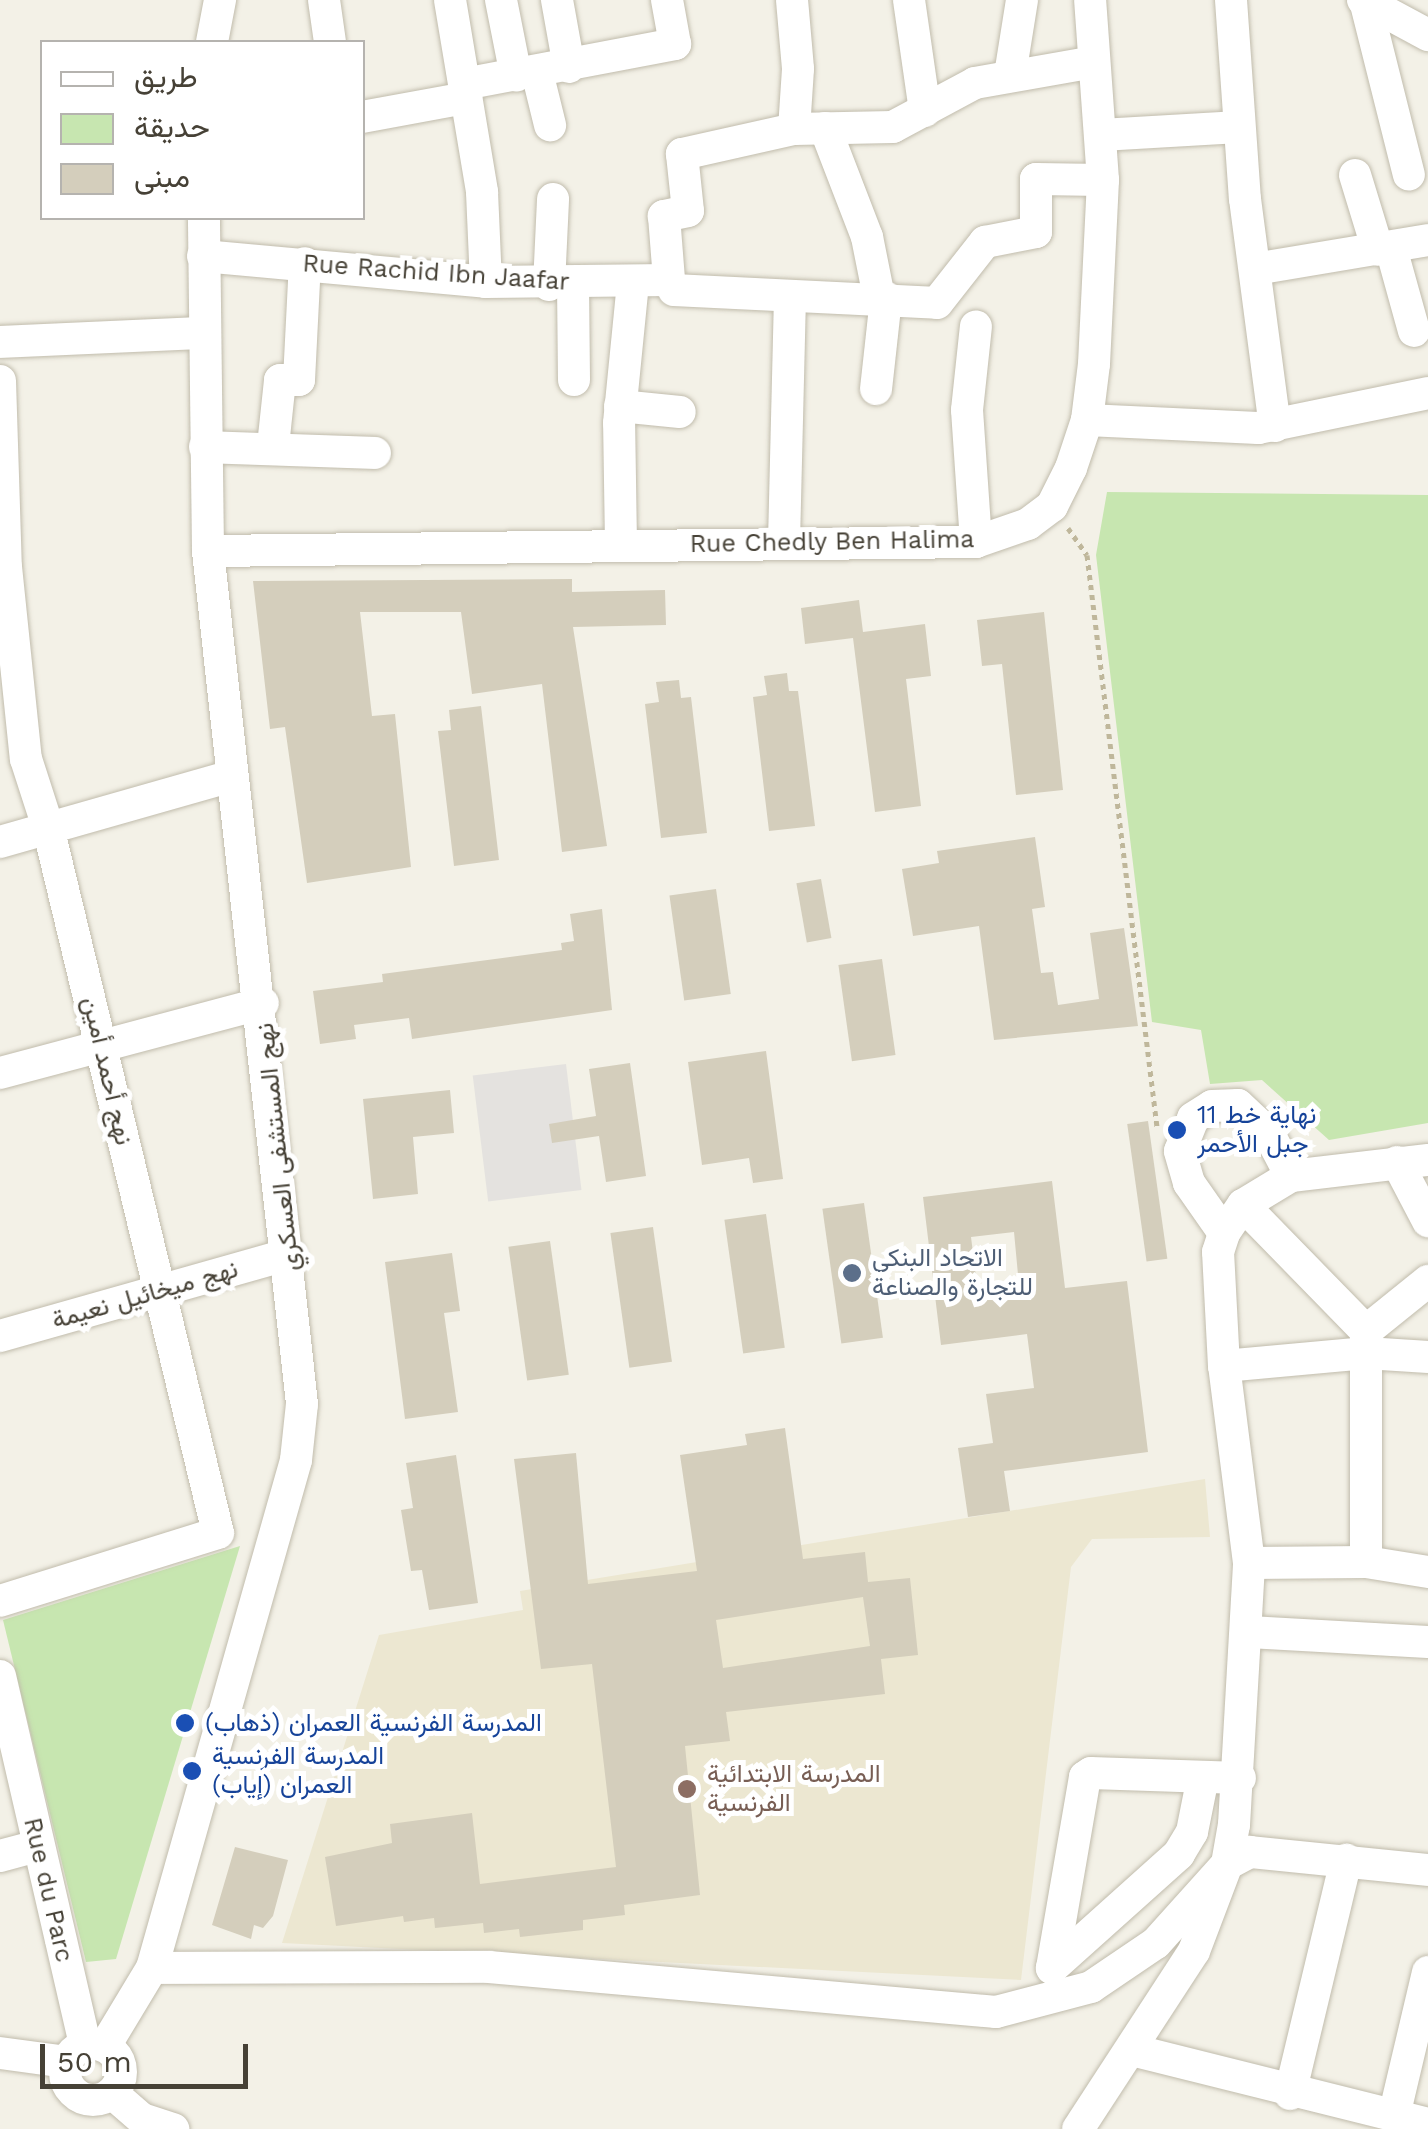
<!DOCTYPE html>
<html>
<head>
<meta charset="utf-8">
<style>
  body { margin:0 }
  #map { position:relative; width:1428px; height:2129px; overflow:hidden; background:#f3f1e7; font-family:"Work Sans",Vazirmatn,sans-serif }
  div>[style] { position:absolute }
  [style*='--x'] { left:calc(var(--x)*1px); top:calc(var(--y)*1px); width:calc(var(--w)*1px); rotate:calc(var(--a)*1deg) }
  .education>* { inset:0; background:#ece7d1 }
  .green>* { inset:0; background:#c7e6b0 }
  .parking>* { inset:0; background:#e4e2df; transform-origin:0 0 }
  .building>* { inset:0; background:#d4cebc; transform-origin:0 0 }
  .path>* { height:5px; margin-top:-2.5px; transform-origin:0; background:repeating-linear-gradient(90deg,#bfb79b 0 5px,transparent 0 10px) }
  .roads { filter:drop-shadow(0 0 2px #c1bcac) drop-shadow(0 0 2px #c1bcac) }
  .minor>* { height:32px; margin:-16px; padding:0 16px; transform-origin:16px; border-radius:16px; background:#fff }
  .minor>.ring { margin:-16px; padding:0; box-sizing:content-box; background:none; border:32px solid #fff; border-radius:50% }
  .dots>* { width:28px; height:28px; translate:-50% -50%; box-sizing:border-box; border:5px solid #fff; border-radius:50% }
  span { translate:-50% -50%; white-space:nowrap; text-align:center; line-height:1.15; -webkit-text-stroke:10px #fff; paint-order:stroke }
  .street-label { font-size:25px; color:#464136 }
  .transit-label { font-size:25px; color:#164399 }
  .left { translate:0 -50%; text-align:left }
  .service-label { font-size:25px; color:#4e5e75 }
  .education-label { font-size:25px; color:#785e54 }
  .legend { position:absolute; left:40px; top:40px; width:325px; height:180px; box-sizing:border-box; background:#fff; border:2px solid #b5b3af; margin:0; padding:12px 18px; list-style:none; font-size:30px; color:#464136 }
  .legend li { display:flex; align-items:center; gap:20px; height:50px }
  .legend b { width:50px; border:2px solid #b5b3af }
  .scale { position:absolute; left:40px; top:2044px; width:208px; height:45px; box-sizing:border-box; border:5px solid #464136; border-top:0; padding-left:12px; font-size:30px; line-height:35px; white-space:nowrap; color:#464136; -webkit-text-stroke:8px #fff; paint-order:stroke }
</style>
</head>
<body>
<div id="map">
  <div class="education">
    <i style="clip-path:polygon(1205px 1479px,1210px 1537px,1092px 1539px,1071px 1567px,1021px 1980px,282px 1943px,379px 1635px,523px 1610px,520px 1591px)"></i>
  </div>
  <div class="green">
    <i style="clip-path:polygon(1107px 492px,1428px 495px,1428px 1123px,1329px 1140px,1262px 1080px,1210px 1084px,1201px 1030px,1152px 1022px,1096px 555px)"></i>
    <i style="clip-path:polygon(240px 1546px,116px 1959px,86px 1962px,3px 1620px)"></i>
  </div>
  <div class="parking">
    <i style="left:566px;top:1064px;width:127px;height:94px;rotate:83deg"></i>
  </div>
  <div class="building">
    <i style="clip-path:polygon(572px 579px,572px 592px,665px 590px,666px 625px,573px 627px,607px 846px,562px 852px,542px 684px,472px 694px,461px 612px,360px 612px,372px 716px,395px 714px,411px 867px,307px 883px,285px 727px,270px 729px,253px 581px)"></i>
    <i style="clip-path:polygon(859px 600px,863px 632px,925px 624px,931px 676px,906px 679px,921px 806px,875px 812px,853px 638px,805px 644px,801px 608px)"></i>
    <i style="clip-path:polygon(1044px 612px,1063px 790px,1016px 795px,1002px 664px,982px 666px,977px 620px)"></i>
    <i style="clip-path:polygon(787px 673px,789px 691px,798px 691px,815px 826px,769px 831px,753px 697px,767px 695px,764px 676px)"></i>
    <i style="clip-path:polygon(679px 680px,681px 698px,691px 697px,707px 833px,661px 838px,645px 704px,659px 702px,656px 682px)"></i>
    <i style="clip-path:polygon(481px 706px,499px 860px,454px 866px,438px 731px,451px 730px,449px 710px)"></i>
    <i style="clip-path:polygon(1035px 837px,1045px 907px,1032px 909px,1041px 973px,1053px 972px,1058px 1005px,1099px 999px,1090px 933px,1124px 928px,1138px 1026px,994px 1040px,979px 926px,913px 936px,902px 869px,939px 863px,937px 851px)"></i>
    <i style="left:821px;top:879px;width:60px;height:25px;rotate:80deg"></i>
    <i style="left:716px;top:889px;width:106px;height:47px;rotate:82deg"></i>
    <i style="clip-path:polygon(602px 909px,612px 1010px,412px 1039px,409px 1018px,354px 1025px,356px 1039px,320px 1044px,313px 991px,383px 982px,382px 974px,562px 950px,561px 943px,574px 941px,570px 914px)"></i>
    <i style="left:882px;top:959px;width:97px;height:44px;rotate:82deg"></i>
    <i style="clip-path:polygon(766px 1051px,783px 1179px,753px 1183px,749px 1158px,702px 1165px,688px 1062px)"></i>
    <i style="clip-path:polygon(630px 1063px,646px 1176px,606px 1182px,599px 1136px,552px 1143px,549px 1124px,596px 1116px,589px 1069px)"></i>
    <i style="clip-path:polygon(450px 1090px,454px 1133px,413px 1137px,418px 1194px,373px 1199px,363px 1099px)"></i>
    <i style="left:1148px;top:1121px;width:139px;height:21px;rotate:82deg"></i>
    <i style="clip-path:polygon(evenodd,1052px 1181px,1065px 1288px,1127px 1281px,1148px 1452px,1004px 1471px,1010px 1511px,968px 1517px,958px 1448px,993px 1443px,986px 1394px,1034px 1388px,1027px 1334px,941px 1345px,923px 1197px,1052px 1181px,1014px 1232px,1020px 1296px,979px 1301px,971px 1237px,1014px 1232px)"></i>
    <i style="left:864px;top:1203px;width:136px;height:42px;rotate:82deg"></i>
    <i style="left:766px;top:1214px;width:135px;height:42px;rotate:82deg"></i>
    <i style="left:653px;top:1227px;width:136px;height:43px;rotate:82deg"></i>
    <i style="left:550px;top:1241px;width:135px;height:42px;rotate:82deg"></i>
    <i style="clip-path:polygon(452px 1253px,460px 1311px,444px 1313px,458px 1412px,405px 1419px,385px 1262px)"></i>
    <i style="clip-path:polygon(evenodd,785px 1428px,803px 1559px,865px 1552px,868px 1582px,910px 1578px,918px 1655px,881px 1659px,885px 1694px,726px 1712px,730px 1741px,685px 1746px,700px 1895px,624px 1905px,625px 1915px,583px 1920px,583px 1930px,520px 1937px,519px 1929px,484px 1933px,483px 1923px,435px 1928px,434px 1918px,404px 1922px,403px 1916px,336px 1926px,325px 1857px,392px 1843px,390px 1824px,472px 1813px,480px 1884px,616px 1867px,592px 1664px,541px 1669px,514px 1459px,576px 1453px,588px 1584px,697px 1571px,680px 1455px,747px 1445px,745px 1434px,785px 1428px,863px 1597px,870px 1646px,723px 1668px,716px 1620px,863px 1597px)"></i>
    <i style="clip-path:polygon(456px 1455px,478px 1603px,429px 1610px,422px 1570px,411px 1571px,401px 1510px,413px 1508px,406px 1463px)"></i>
    <i style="clip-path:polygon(235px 1847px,288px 1860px,273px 1916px,263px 1928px,254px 1925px,251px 1939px,212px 1925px)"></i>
  </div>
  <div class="path">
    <i style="--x:1068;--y:528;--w:33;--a:55"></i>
    <i style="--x:1087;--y:555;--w:576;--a:83.02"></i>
  </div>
  <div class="roads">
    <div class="minor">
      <i style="--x:324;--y:0;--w:42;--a:81.9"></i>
      <i style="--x:450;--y:0;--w:195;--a:80.5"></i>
      <i style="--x:482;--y:192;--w:90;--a:87.5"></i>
      <i style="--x:501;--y:0;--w:77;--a:78.8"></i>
      <i style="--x:557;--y:0;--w:68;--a:79.8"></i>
      <i style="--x:792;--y:0;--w:69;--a:85"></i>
      <i style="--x:798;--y:69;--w:60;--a:93.8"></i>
      <i style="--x:909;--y:0;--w:112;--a:81.8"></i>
      <i style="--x:1231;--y:0;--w:199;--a:86"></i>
      <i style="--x:1245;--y:199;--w:229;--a:82.5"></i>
      <i style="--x:1363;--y:0;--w:74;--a:28.3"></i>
      <i style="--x:1365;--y:0;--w:180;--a:75.9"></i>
      <i style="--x:212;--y:42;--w:43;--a:-79.2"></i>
      <i style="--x:1094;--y:62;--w:121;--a:170"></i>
      <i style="--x:975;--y:83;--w:93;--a:151.8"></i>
      <i style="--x:893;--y:127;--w:99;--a:178.8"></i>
      <i style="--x:794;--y:129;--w:115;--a:167.4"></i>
      <i style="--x:682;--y:154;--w:57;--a:84"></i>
      <i style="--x:688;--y:211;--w:25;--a:168"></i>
      <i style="--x:664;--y:216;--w:64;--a:85.5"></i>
      <i style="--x:669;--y:280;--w:11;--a:63"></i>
      <i style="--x:674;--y:290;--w:263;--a:2.8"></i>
      <i style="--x:937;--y:303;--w:78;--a:-51.8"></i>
      <i style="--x:985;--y:242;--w:52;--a:-11.1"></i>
      <i style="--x:1036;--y:232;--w:53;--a:-90"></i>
      <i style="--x:1036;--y:179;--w:67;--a:0.9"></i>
      <i style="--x:537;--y:72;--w:55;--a:76.2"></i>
      <i style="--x:1010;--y:75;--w:76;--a:-80.9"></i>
      <i style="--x:464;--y:84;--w:215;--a:-10.7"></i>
      <i style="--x:675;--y:44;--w:45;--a:-100.3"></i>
      <i style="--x:362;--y:117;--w:106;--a:-10.4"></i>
      <i style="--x:825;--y:128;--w:117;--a:68.9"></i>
      <i style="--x:867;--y:237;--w:61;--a:78.7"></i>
      <i style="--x:1101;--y:135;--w:138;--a:-3.3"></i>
      <i style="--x:1355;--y:175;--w:78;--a:73"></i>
      <i style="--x:1391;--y:248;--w:86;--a:74.5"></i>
      <i style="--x:203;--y:256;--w:284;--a:5.2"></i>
      <i style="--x:486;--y:282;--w:183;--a:-0.6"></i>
      <i style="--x:1255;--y:269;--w:175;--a:-9.5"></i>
      <i style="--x:573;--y:284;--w:96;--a:89.4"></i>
      <i style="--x:549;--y:285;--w:86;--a:-87.3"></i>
      <i style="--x:0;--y:342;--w:201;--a:-2.6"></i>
      <i style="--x:0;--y:381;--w:186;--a:88.2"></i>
      <i style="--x:6;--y:567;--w:193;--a:84.1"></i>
      <i style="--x:26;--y:759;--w:71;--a:72.1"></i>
      <i style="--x:48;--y:827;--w:726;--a:76.46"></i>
      <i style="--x:218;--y:1533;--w:228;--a:162.7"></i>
      <i style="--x:876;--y:389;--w:92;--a:-83.7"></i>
      <i style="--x:620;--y:406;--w:60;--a:5.7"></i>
      <i style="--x:1087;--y:420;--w:171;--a:2.7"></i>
      <i style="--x:1258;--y:428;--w:174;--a:-11.6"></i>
      <i style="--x:273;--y:446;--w:66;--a:-83.9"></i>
      <i style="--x:280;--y:380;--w:19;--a:0"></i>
      <i style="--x:299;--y:380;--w:117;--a:-87.1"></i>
      <i style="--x:205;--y:447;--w:170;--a:2"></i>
      <i style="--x:784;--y:542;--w:246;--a:-88.6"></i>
      <i style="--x:976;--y:542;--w:132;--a:-93.9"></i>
      <i style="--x:967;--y:410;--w:84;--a:-83.9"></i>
      <i style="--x:621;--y:544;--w:121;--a:-90.9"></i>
      <i style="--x:619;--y:423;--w:142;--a:-84.3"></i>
      <i style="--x:208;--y:551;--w:768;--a:-0.67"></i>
      <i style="--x:976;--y:542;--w:55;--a:-19.1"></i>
      <i style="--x:1028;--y:524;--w:30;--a:-37"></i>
      <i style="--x:1052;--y:506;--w:42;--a:-63.4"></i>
      <i style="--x:1071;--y:468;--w:51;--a:-71.6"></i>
      <i style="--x:1087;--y:420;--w:56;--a:-82.9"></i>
      <i style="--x:1094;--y:364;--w:184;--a:-87.2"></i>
      <i style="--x:1103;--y:180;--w:180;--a:-94.1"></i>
      <i style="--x:0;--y:842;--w:241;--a:-15.9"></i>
      <i style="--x:0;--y:1073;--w:272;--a:-14.9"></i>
      <i style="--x:1397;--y:1162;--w:67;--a:62.3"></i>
      <i style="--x:1243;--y:1205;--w:176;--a:45.7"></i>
      <i style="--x:1224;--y:1233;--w:61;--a:-125"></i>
      <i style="--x:1189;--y:1183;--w:33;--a:-106"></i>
      <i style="--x:1180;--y:1151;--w:35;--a:-68"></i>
      <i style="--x:1193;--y:1118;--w:22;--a:-32"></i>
      <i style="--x:1212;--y:1106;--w:26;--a:-2"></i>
      <i style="--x:1238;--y:1105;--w:42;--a:43.1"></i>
      <i style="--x:1269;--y:1134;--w:47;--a:62.4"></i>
      <i style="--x:0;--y:1336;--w:301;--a:-15.8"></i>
      <i style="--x:1224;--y:1366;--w:143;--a:-5.2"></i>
      <i style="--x:1366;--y:1353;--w:62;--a:3.7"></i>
      <i style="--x:1366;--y:1562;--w:231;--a:-90"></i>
      <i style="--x:1366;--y:1331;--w:80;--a:-38.9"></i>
      <i style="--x:1249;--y:1563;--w:117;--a:-0.5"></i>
      <i style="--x:1366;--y:1562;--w:63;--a:9.2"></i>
      <i style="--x:1249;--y:1632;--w:179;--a:3.2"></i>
      <i style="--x:0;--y:1676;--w:379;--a:77"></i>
      <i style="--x:1203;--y:1777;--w:56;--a:101.3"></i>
      <i style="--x:1192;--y:1832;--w:26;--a:121"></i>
      <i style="--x:1179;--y:1854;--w:171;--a:138.1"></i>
      <i style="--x:1052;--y:1968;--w:194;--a:-80.2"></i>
      <i style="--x:1085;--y:1777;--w:7;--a:-34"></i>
      <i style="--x:1091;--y:1773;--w:149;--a:1.9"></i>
      <i style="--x:0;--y:1856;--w:39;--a:-15"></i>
      <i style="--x:152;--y:1968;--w:337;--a:-0.2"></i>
      <i style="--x:489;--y:1967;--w:509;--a:5.07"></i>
      <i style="--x:996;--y:2012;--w:98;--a:-14.7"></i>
      <i style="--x:1091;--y:1987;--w:78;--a:-34.1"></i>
      <i style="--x:1156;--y:1943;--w:106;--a:-48.1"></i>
      <i style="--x:1227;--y:1864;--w:26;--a:-28"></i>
      <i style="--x:1250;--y:1852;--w:179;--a:5.8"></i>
      <i class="ring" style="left:65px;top:2044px;width:24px;height:24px"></i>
      <i style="--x:105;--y:2046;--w:91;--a:-58.9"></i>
      <i style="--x:152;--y:1968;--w:528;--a:-74.17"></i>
      <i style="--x:296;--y:1460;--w:56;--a:-83.9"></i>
      <i style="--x:302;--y:1404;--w:858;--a:-96.29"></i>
      <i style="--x:208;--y:551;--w:333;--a:-90.7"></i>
      <i style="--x:1132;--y:2050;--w:305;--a:14"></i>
      <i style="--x:0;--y:2053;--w:68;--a:7.7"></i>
      <i style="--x:112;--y:2093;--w:40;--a:41"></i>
      <i style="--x:142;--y:2119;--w:33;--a:18"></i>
      <i style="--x:1290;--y:2094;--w:241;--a:-76.5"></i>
      <i style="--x:1394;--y:2116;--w:148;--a:-76.7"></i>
      <i style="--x:1078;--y:2129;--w:212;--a:-56.9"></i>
      <i style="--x:1194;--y:1951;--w:93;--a:-69.2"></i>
      <i style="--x:1227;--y:1864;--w:40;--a:-80"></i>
      <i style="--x:1234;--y:1825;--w:262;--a:-86.7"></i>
      <i style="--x:1249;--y:1563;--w:199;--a:-97.2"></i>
      <i style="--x:1224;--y:1366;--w:114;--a:-93"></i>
      <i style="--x:1218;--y:1252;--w:20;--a:-72"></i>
      <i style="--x:1224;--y:1233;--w:34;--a:-56"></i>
      <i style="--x:1243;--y:1205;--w:56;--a:-31.1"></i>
      <i style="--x:1291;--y:1176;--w:138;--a:-6.7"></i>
    </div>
  </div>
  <div class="dots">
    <i style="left:1177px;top:1130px;background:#1a4fb4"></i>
    <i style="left:852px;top:1273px;background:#5c6f8a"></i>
    <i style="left:185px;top:1723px;background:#1a4fb4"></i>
    <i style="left:192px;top:1771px;background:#1a4fb4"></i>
    <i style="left:687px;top:1789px;background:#8d6e63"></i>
  </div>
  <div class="street-label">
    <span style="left:436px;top:273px;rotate:4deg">Rue Rachid Ibn Jaafar</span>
    <span style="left:832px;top:542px;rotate:-1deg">Rue Chedly Ben Halima</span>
    <span style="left:107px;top:1071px;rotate:77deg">نهج أحمد أمين</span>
    <span style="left:278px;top:1147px;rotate:-96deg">نهج المستشفى العسكري</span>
    <span style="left:145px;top:1295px;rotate:-16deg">نهج ميخائيل نعيمة</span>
    <span style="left:48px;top:1890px;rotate:77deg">Rue du Parc</span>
  </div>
  <div class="transit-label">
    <span class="left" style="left:1197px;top:1130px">نهاية خط 11<br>جبل الأحمر</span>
    <span class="left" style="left:205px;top:1723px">المدرسة الفرنسية العمران (ذهاب)</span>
    <span class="left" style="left:212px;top:1771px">المدرسة الفرنسية<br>العمران (إياب)</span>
  </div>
  <div class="service-label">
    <span class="left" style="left:872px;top:1273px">الاتحاد البنكي<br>للتجارة والصناعة</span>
  </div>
  <div class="education-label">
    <span class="left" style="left:707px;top:1789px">المدرسة الابتدائية<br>الفرنسية</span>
  </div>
  <ul class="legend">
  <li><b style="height:12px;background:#fff"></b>طريق</li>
  <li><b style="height:28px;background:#c7e6b0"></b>حديقة</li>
  <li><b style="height:28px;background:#d4cebc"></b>مبنى</li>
  </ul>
  <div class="scale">50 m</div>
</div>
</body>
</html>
